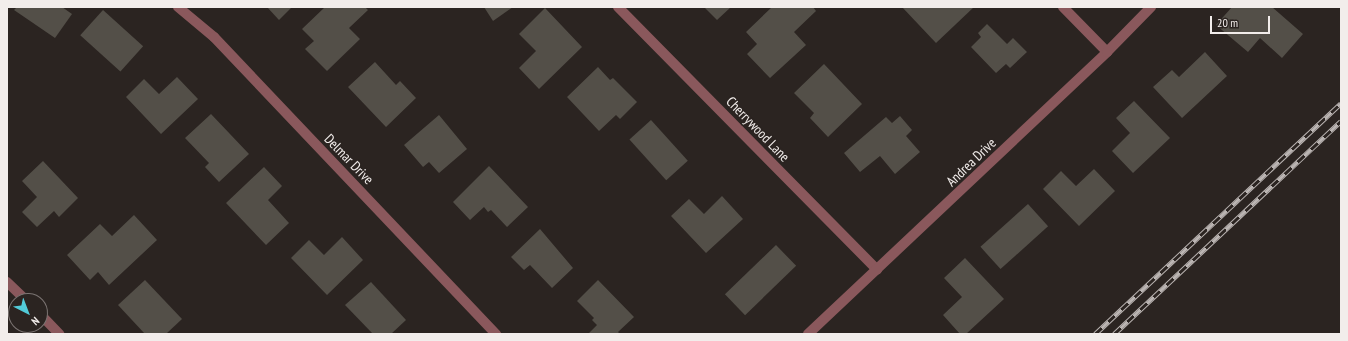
<!DOCTYPE html>
<html>
<head>
<meta charset="utf-8">
<style>
  body { margin:0 }
  #map { position:relative; width:1348px; height:341px; overflow:hidden; background:#2b2421; font-family:"PT Sans Narrow",sans-serif }
  div>[style] { position:absolute }
  [style*='--x'] { left:calc(var(--x)*1px); top:calc(var(--y)*1px); width:calc(var(--w)*1px); rotate:calc(var(--a)*1deg) }
  .building>* { inset:0; background:#534f48; transform-origin:0 0 }
  .street>* { height:10px; margin:-5px; padding:0 5px; transform-origin:5px; border-radius:5px; background:#8a585c }
  .rail>* { height:4.5px; margin-top:-2.25px; transform-origin:0; background:repeating-linear-gradient(90deg,#2b2421 0 9px,#bbb5b3 0 18px); box-sizing:border-box; border-block:1px solid #bbb5b3 }
  span { translate:-50% -50%; white-space:nowrap; text-align:center; line-height:1.15; -webkit-text-stroke:3px #2b2421; paint-order:stroke }
  .street-label { font-size:14px; color:#f2edeb }
  .frame { position:absolute; inset:0; border:8px solid #f2edeb; pointer-events:none }
  .north { position:absolute; left:8px; top:293px; width:40px; height:40px; box-sizing:border-box; background:#2b2421; border:1px solid #7b7472; border-radius:50%; rotate:138deg; font-size:11px; font-weight:700; line-height:16px; text-align:center; color:#f2edeb }
  .north::after { content:''; display:block; margin:auto; width:14px; height:18px; background:#52cbd8; clip-path:polygon(50% 0,100% 100%,50% 72%,0 100%) }
  .scale { position:absolute; left:1210px; top:16px; width:60px; height:18px; box-sizing:border-box; border:2px solid #f2edeb; border-top:0; padding-left:5px; font-size:12px; line-height:14px; white-space:nowrap; color:#f2edeb; -webkit-text-stroke:3px #2b2421; paint-order:stroke }
</style>
</head>
<body>
<div id="map">
  <div class="building">
    <i style="clip-path:polygon(17px 7px,62px 7px,72px 14px,55px 38px,14px 10px)"></i>
    <i style="clip-path:polygon(267px 7px,292px 7px,279px 20px)"></i>
    <i style="clip-path:polygon(325px 7px,365px 7px,368px 10px,349px 28px,360px 39px,327px 71px,305px 49px,314px 41px,302px 29px)"></i>
    <i style="clip-path:polygon(484px 7px,513px 7px,493px 21px)"></i>
    <i style="clip-path:polygon(704px 7px,731px 7px,717px 20px)"></i>
    <i style="clip-path:polygon(772px 7px,813px 7px,816px 11px,794px 32px,806px 45px,770px 78px,747px 54px,757px 44px,746px 32px)"></i>
    <i style="clip-path:polygon(902px 7px,974px 7px,936px 43px)"></i>
    <i style="clip-path:polygon(1232px 7px,1272px 7px,1303px 34px,1282px 58px,1260px 38px,1248px 52px,1216px 25px)"></i>
    <i style="clip-path:polygon(545px 8px,582px 47px,539px 89px,519px 68px,536px 51px,519px 34px)"></i>
    <i style="left:103px;top:10px;width:54px;height:34px;rotate:42deg"></i>
    <i style="clip-path:polygon(987px 24px,1007px 44px,1013px 38px,1027px 52px,1010px 68px,1006px 64px,996px 73px,971px 47px,981px 37px,978px 33px)"></i>
    <i style="clip-path:polygon(1205px 52px,1227px 76px,1182px 118px,1153px 87px,1172px 70px,1179px 77px)"></i>
    <i style="clip-path:polygon(375px 62px,396px 85px,400px 81px,416px 98px,386px 127px,348px 87px)"></i>
    <i style="clip-path:polygon(824px 64px,862px 104px,828px 137px,810px 118px,814px 113px,794px 93px)"></i>
    <i style="clip-path:polygon(598px 67px,610px 80px,613px 78px,637px 102px,620px 119px,616px 115px,599px 131px,567px 97px)"></i>
    <i style="clip-path:polygon(177px 77px,198px 99px,161px 134px,126px 97px,144px 79px,159px 94px)"></i>
    <i style="clip-path:polygon(1134px 101px,1170px 138px,1133px 173px,1112px 151px,1130px 133px,1116px 118px)"></i>
    <i style="clip-path:polygon(211px 114px,249px 154px,219px 182px,205px 167px,209px 163px,185px 138px)"></i>
    <i style="clip-path:polygon(439px 115px,467px 149px,439px 173px,429px 162px,423px 167px,404px 145px)"></i>
    <i style="clip-path:polygon(900px 116px,912px 130px,906px 136px,920px 152px,895px 174px,880px 156px,860px 172px,844px 153px,886px 117px,892px 123px)"></i>
    <i style="left:651px;top:120px;width:55px;height:29px;rotate:48deg"></i>
    <i style="clip-path:polygon(43px 161px,78px 198px,59px 217px,54px 211px,37px 227px,22px 212px,37px 197px,22px 181px)"></i>
    <i style="clip-path:polygon(489px 166px,528px 207px,507px 227px,491px 210px,488px 212px,484px 207px,470px 220px,453px 202px)"></i>
    <i style="clip-path:polygon(264px 167px,282px 186px,268px 200px,289px 223px,266px 245px,226px 203px)"></i>
    <i style="clip-path:polygon(1094px 169px,1115px 191px,1079px 226px,1043px 189px,1061px 171px,1076px 186px)"></i>
    <i style="clip-path:polygon(722px 196px,743px 219px,706px 253px,671px 216px,689px 199px,704px 214px)"></i>
    <i style="left:1028px;top:204px;width:30px;height:64px;rotate:48deg"></i>
    <i style="clip-path:polygon(134px 215px,157px 240px,109px 285px,98px 272px,90px 280px,67px 255px,100px 224px,112px 236px)"></i>
    <i style="clip-path:polygon(540px 229px,573px 268px,552px 288px,530px 265px,524px 270px,511px 257px)"></i>
    <i style="clip-path:polygon(342px 237px,363px 260px,327px 295px,291px 258px,309px 240px,324px 255px)"></i>
    <i style="left:776px;top:245px;width:29px;height:71px;rotate:46deg"></i>
    <i style="clip-path:polygon(965px 258px,1004px 299px,966px 334px,960px 334px,943px 315px,962px 297px,944px 278px)"></i>
    <i style="clip-path:polygon(145px 280px,182px 319px,166px 334px,145px 334px,118px 305px)"></i>
    <i style="clip-path:polygon(598px 280px,634px 317px,618px 332px,620px 334px,588px 334px,597px 325px,592px 320px,594px 318px,577px 301px)"></i>
    <i style="clip-path:polygon(371px 282px,406px 320px,391px 334px,373px 334px,345px 305px)"></i>
  </div>
  <div class="street">
    <i style="--x:178;--y:7;--w:47;--a:39.8"></i>
    <i style="--x:214;--y:37;--w:410;--a:46.5"></i>
    <i style="--x:618;--y:7;--w:369;--a:45.4"></i>
    <i style="--x:1063;--y:7;--w:63;--a:45.6"></i>
    <i style="--x:7;--y:282;--w:28;--a:44"></i>
    <i style="--x:40;--y:314;--w:28;--a:46"></i>
    <i style="--x:808;--y:334;--w:411;--a:-43.3"></i>
    <i style="--x:1107;--y:52;--w:63;--a:-45.6"></i>
  </div>
  <div class="rail">
    <i style="--x:1095;--y:334;--w:337;--a:-43.2"></i>
    <i style="--x:1114;--y:334;--w:311;--a:-43.2"></i>
  </div>
  <div class="street-label">
    <span style="left:758px;top:129px;rotate:46deg">Cherrywood Lane</span>
    <span style="left:349px;top:159px;rotate:46deg">Delmar Drive</span>
    <span style="left:971px;top:162px;rotate:-44deg">Andrea Drive</span>
  </div>
  <div class="frame"></div>
  <div class="north">N</div>
  <div class="scale">20 m</div>
</div>
</body>
</html>
